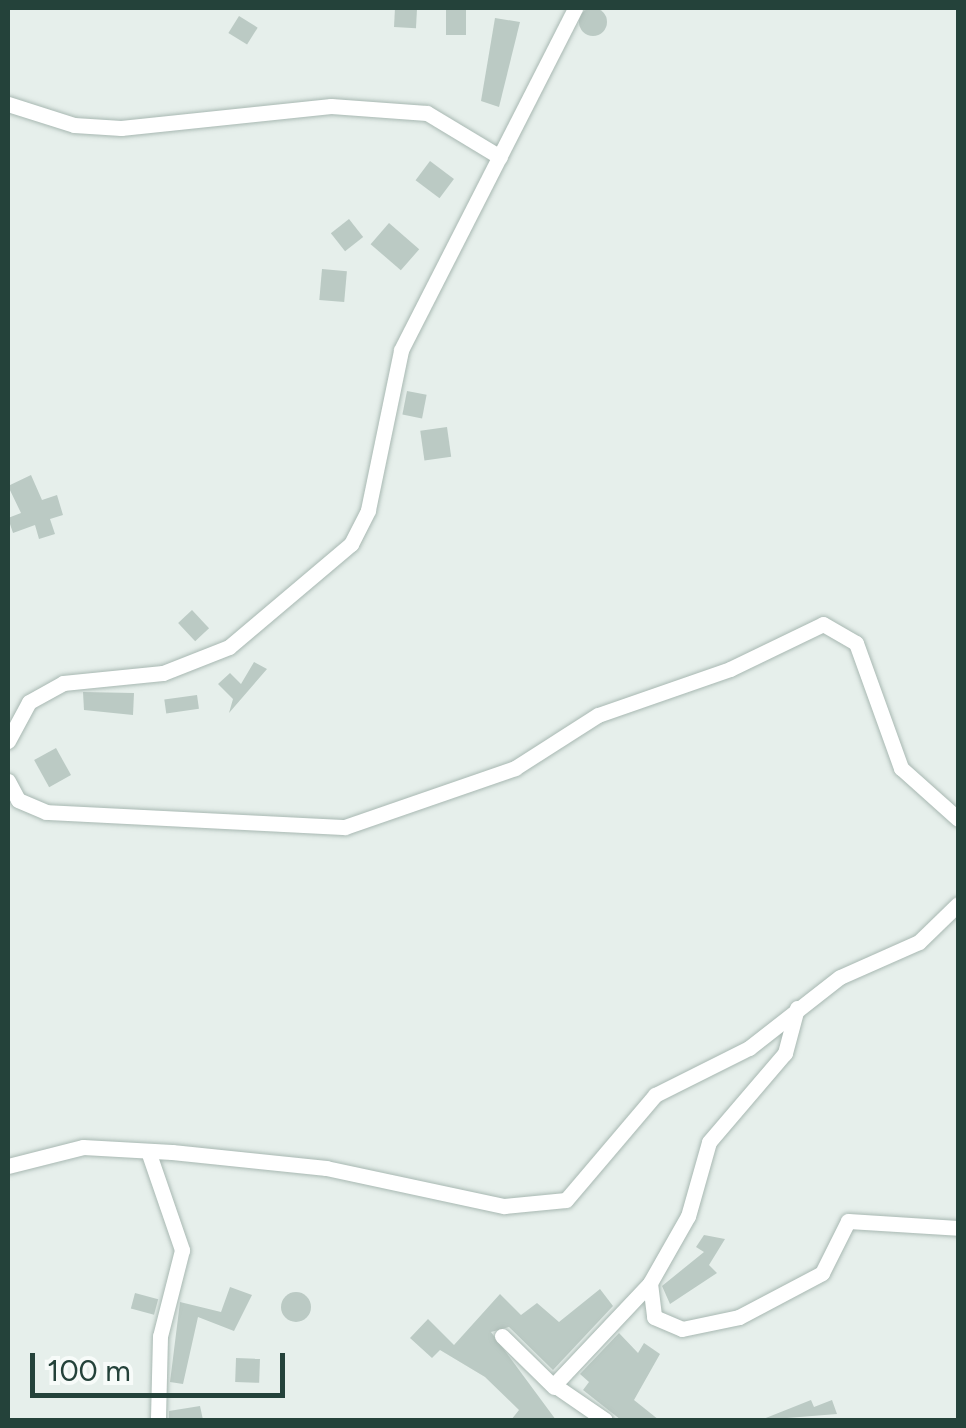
<!DOCTYPE html>
<html>
<head>
<meta charset="utf-8">
<style>
  body { margin:0 }
  #map { position:relative; width:966px; height:1428px; overflow:hidden; background:#e6efeb; font-family:Figtree,sans-serif }
  div>[style] { position:absolute }
  [style*='--x'] { left:calc(var(--x)*1px); top:calc(var(--y)*1px); width:calc(var(--w)*1px); rotate:calc(var(--a)*1deg) }
  .building>* { inset:0; background:#bbcac4; transform-origin:0 0 }
  .round { border-radius:50% }
  .roads { filter:drop-shadow(0 0 2px #a8b8b2) drop-shadow(0 0 2px #a8b8b2) }
  .minor>* { height:15px; margin:-7.5px; padding:0 7.5px; transform-origin:7.5px; border-radius:7.5px; background:#fff }
  span { translate:-50% -50%; white-space:nowrap; text-align:center; line-height:1.15; -webkit-text-stroke:9px #f7fbf9; paint-order:stroke }
  .frame { position:absolute; inset:0; border:10px solid #24423a; pointer-events:none }
  .scale { position:absolute; left:30px; top:1353px; width:255px; height:45px; box-sizing:border-box; border:5px solid #24423a; border-top:0; padding-left:12px; font-size:30px; line-height:35px; white-space:nowrap; color:#24423a; -webkit-text-stroke:8px #f7fbf9; paint-order:stroke }
</style>
</head>
<body>
<div id="map">
  <div class="building">
    <i class="round" style="left:579px;top:8px;width:28px;height:28px"></i>
    <i style="left:395px;top:8px;width:22px;height:19px;rotate:3deg"></i>
    <i style="left:446px;top:8px;width:20px;height:27px"></i>
    <i style="left:239px;top:16px;width:22px;height:20px;rotate:32deg"></i>
    <i style="clip-path:polygon(495px 18px,520px 22px,499px 107px,481px 101px)"></i>
    <i style="left:430px;top:161px;width:30px;height:24px;rotate:37deg"></i>
    <i style="left:349px;top:219px;width:23px;height:23px;rotate:52deg"></i>
    <i style="left:389px;top:223px;width:40px;height:28px;rotate:41deg"></i>
    <i style="left:322px;top:269px;width:25px;height:31px;rotate:5deg"></i>
    <i style="left:407px;top:391px;width:20px;height:24px;rotate:11deg"></i>
    <i style="left:447px;top:427px;width:30px;height:27px;rotate:82deg"></i>
    <i style="clip-path:polygon(31px 475px,42px 500px,57px 495px,63px 515px,50px 519px,55px 534px,39px 539px,35px 525px,13px 533px,8px 518px,21px 513px,8px 486px)"></i>
    <i style="left:192px;top:610px;width:25px;height:19px;rotate:47deg"></i>
    <i style="clip-path:polygon(254px 662px,267px 669px,229px 713px,233px 699px,218px 684px,230px 673px,241px 684px)"></i>
    <i style="clip-path:polygon(83px 692px,134px 693px,133px 715px,84px 710px)"></i>
    <i style="left:197px;top:695px;width:14px;height:33px;rotate:82deg"></i>
    <i style="left:56px;top:748px;width:31px;height:25px;rotate:61deg"></i>
    <i style="clip-path:polygon(704px 1235px,725px 1239px,709px 1265px,717px 1273px,670px 1304px,662px 1286px,704px 1252px,696px 1247px)"></i>
    <i style="clip-path:polygon(230px 1287px,252px 1295px,234px 1331px,198px 1317px,183px 1384px,170px 1382px,180px 1302px,221px 1312px)"></i>
    <i style="clip-path:polygon(600px 1289px,613px 1306px,553px 1370px,509px 1327px,491px 1332px,556px 1420px,511px 1420px,519px 1410px,485px 1377px,440px 1350px,432px 1358px,410px 1338px,428px 1319px,454px 1345px,500px 1294px,521px 1315px,537px 1303px,559px 1322px)"></i>
    <i class="round" style="left:281px;top:1292px;width:30px;height:30px"></i>
    <i style="left:135px;top:1293px;width:24px;height:16px;rotate:15deg"></i>
    <i style="clip-path:polygon(619px 1333px,638px 1353px,644px 1343px,660px 1354px,634px 1400px,659px 1420px,621px 1420px,583px 1390px,589px 1382px,580px 1374px)"></i>
    <i style="left:236px;top:1358px;width:24px;height:24px;rotate:2deg"></i>
    <i style="clip-path:polygon(811px 1400px,814px 1407px,832px 1400px,837px 1414px,761px 1420px)"></i>
    <i style="clip-path:polygon(200px 1406px,203px 1420px,169px 1420px,169px 1411px)"></i>
  </div>
  <div class="roads">
    <div class="minor">
      <i style="--x:8;--y:104;--w:69;--a:17.7"></i>
      <i style="--x:74;--y:125;--w:47;--a:3.7"></i>
      <i style="--x:121;--y:128;--w:211;--a:-6"></i>
      <i style="--x:331;--y:106;--w:96;--a:4.2"></i>
      <i style="--x:427;--y:113;--w:85;--a:31.1"></i>
      <i style="--x:8;--y:741;--w:44;--a:-61.7"></i>
      <i style="--x:29;--y:702;--w:39;--a:-29"></i>
      <i style="--x:63;--y:683;--w:100;--a:-5.7"></i>
      <i style="--x:163;--y:673;--w:71;--a:-21.5"></i>
      <i style="--x:229;--y:647;--w:160;--a:-40.2"></i>
      <i style="--x:351;--y:544;--w:38;--a:-63"></i>
      <i style="--x:368;--y:510;--w:163;--a:-78.3"></i>
      <i style="--x:401;--y:350;--w:384;--a:-63"></i>
      <i style="--x:8;--y:781;--w:21;--a:62"></i>
      <i style="--x:18;--y:800;--w:30;--a:23"></i>
      <i style="--x:46;--y:812;--w:299;--a:2.9"></i>
      <i style="--x:345;--y:827;--w:180;--a:-19.1"></i>
      <i style="--x:515;--y:768;--w:98;--a:-32.6"></i>
      <i style="--x:598;--y:715;--w:140;--a:-19.2"></i>
      <i style="--x:730;--y:669;--w:103;--a:-25.8"></i>
      <i style="--x:823;--y:624;--w:38;--a:30"></i>
      <i style="--x:856;--y:643;--w:133;--a:70.2"></i>
      <i style="--x:901;--y:768;--w:76;--a:41.8"></i>
      <i style="--x:797;--y:1008;--w:47;--a:104.9"></i>
      <i style="--x:785;--y:1053;--w:117;--a:130.5"></i>
      <i style="--x:709;--y:1142;--w:77;--a:105.8"></i>
      <i style="--x:688;--y:1216;--w:77;--a:119.6"></i>
      <i style="--x:650;--y:1283;--w:34;--a:83"></i>
      <i style="--x:654;--y:1317;--w:30;--a:23"></i>
      <i style="--x:682;--y:1329;--w:58;--a:-11.9"></i>
      <i style="--x:739;--y:1317;--w:94;--a:-27.9"></i>
      <i style="--x:822;--y:1273;--w:58;--a:-63.4"></i>
      <i style="--x:848;--y:1221;--w:110;--a:3.6"></i>
      <i style="--x:148;--y:1151;--w:105;--a:71"></i>
      <i style="--x:182;--y:1250;--w:89;--a:104.3"></i>
      <i style="--x:160;--y:1336;--w:84;--a:91.4"></i>
      <i style="--x:8;--y:1166;--w:77;--a:-14.2"></i>
      <i style="--x:83;--y:1147;--w:89;--a:3.2"></i>
      <i style="--x:172;--y:1152;--w:155;--a:5.9"></i>
      <i style="--x:326;--y:1168;--w:182;--a:12.1"></i>
      <i style="--x:504;--y:1206;--w:62;--a:-5.5"></i>
      <i style="--x:566;--y:1200;--w:138;--a:-49.7"></i>
      <i style="--x:655;--y:1095;--w:105;--a:-26.6"></i>
      <i style="--x:749;--y:1048;--w:115;--a:-38"></i>
      <i style="--x:840;--y:977;--w:86;--a:-23.9"></i>
      <i style="--x:919;--y:942;--w:54;--a:-44.3"></i>
      <i style="--x:502;--y:1336;--w:73;--a:44.4"></i>
      <i style="--x:605;--y:1420;--w:62;--a:-145.5"></i>
      <i style="--x:554;--y:1385;--w:140;--a:-46.7"></i>
    </div>
  </div>
  <div class="frame"></div>
  <div class="scale">100 m</div>
</div>
</body>
</html>
